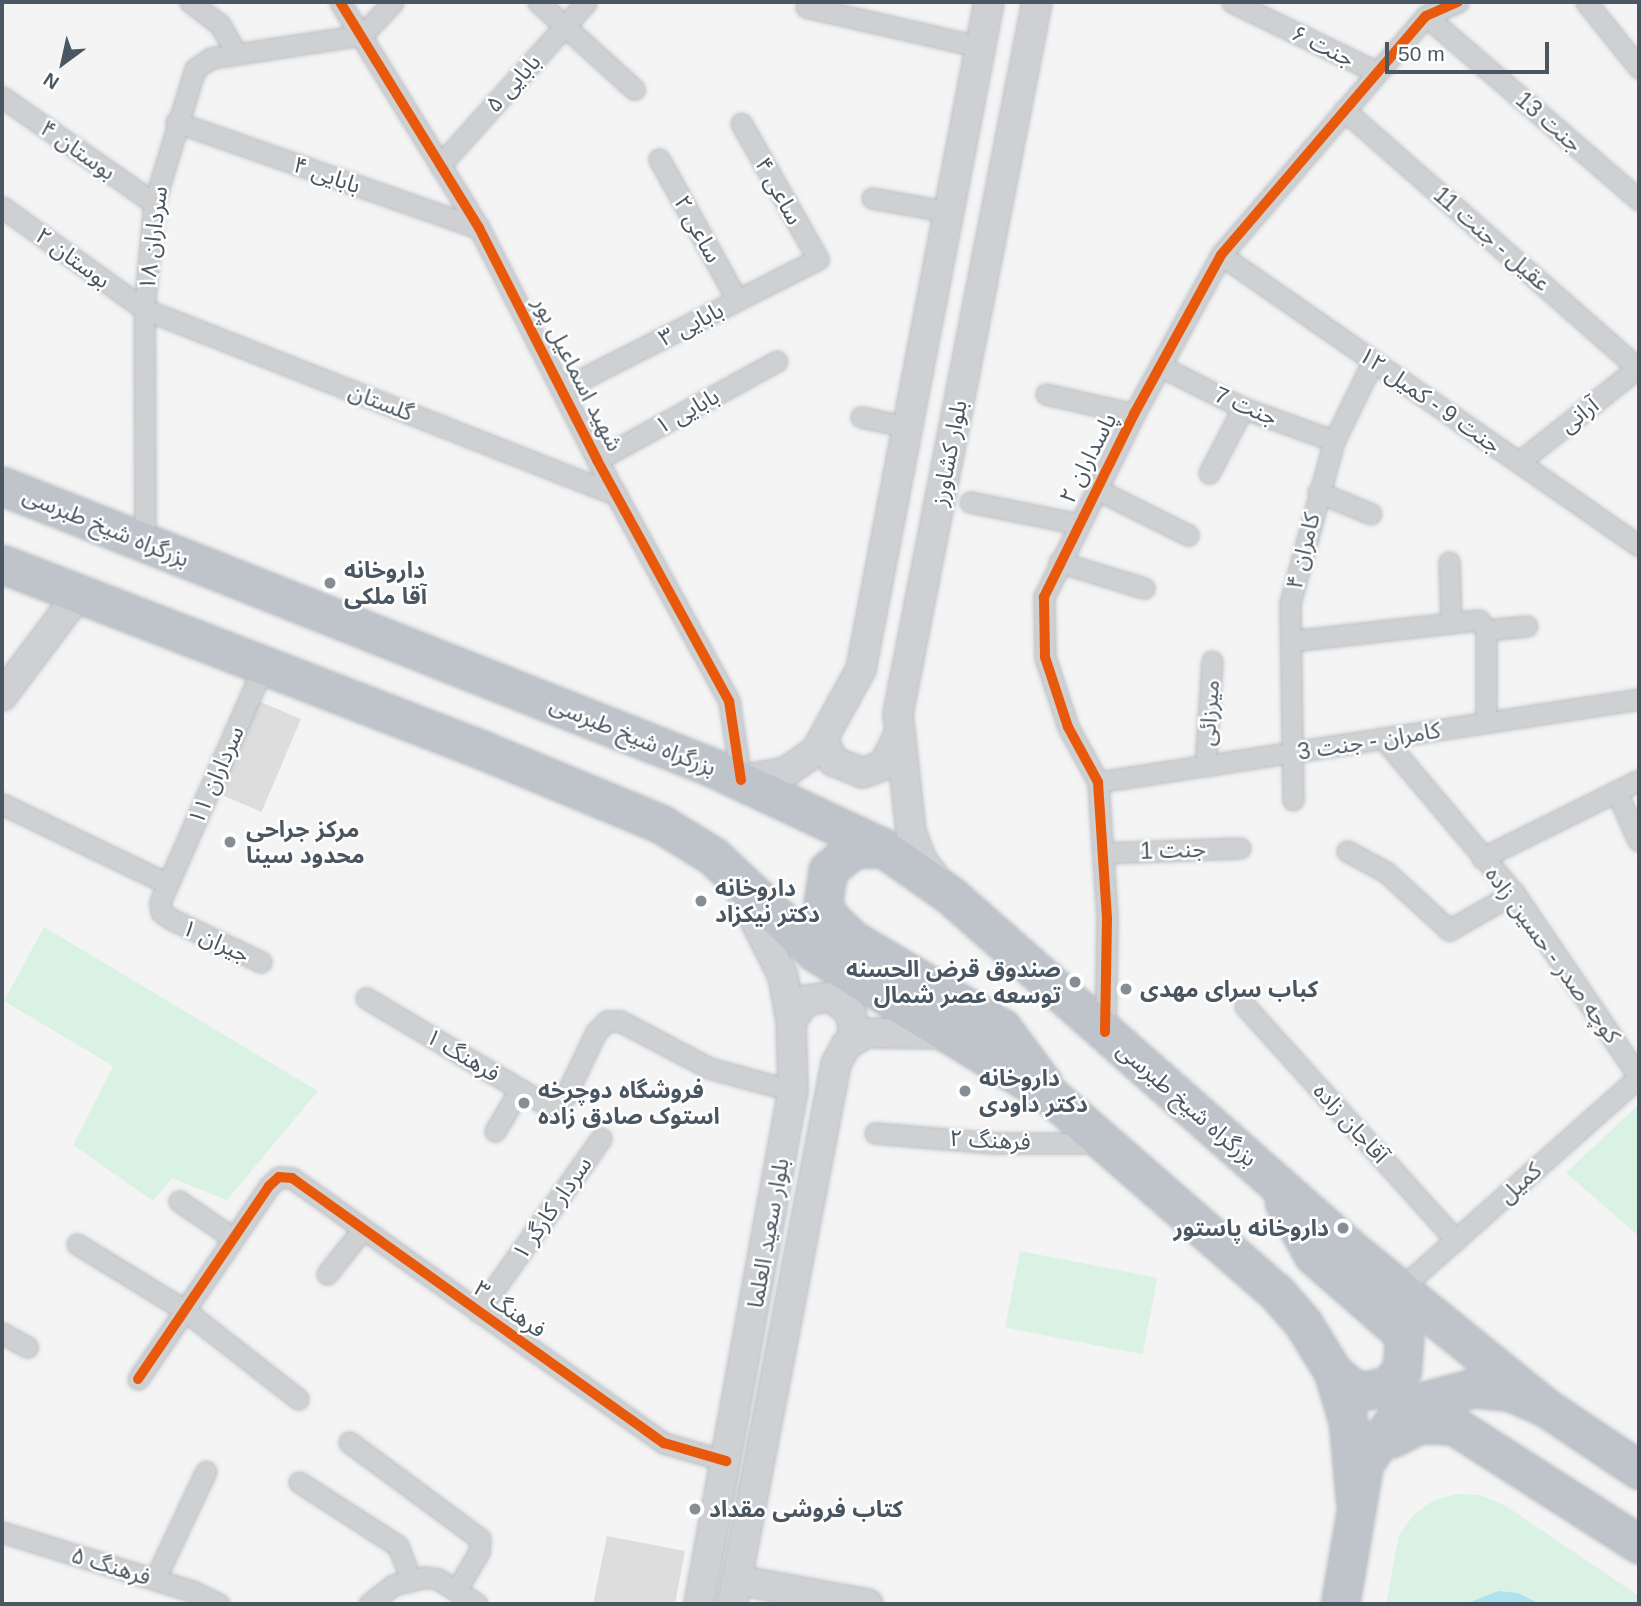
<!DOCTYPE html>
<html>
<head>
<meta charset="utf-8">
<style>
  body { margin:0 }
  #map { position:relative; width:1641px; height:1606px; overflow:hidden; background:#f4f4f4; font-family:Arial,"Noto Sans Arabic",sans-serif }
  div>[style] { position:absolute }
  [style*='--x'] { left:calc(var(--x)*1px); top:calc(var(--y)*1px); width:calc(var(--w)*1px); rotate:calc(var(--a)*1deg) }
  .green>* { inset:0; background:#d9f2e3; transform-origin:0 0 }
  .water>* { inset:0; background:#aee2f0 }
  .building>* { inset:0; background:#ddddde; transform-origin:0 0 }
  .roads { filter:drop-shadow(0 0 2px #b9bec3) drop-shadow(0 0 2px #b9bec3) }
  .street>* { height:19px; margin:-9.5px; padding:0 9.5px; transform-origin:9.5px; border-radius:9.5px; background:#ced0d2 }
  .secondary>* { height:28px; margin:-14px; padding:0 14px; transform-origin:14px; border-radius:14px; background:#ced0d4 }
  .highway>* { height:37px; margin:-18.5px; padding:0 18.5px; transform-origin:18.5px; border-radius:18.5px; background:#bec4c9 }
  .cycleway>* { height:10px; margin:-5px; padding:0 5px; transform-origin:5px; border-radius:5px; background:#e8590c }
  .dots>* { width:19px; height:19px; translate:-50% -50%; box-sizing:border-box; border:4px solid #fff; border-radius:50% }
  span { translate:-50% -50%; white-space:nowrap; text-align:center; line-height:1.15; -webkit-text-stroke:5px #fff; paint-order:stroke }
  .street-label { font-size:23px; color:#4a5661 }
  .poi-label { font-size:23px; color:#4a5661; font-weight:700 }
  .left { translate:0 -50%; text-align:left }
  .right { translate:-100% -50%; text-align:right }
  .frame { position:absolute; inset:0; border:4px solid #4a5661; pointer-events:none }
  .north { position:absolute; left:28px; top:28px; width:70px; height:70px; -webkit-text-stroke:5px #fff; paint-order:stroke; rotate:213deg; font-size:19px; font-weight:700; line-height:28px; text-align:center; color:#4a5661 }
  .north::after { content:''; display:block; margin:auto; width:24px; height:32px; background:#4a5661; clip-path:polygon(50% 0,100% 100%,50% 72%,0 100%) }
  .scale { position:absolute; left:1385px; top:42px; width:164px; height:32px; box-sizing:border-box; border:4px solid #4a5661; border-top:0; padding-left:9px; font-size:21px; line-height:24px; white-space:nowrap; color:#4a5661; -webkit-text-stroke:5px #fff; paint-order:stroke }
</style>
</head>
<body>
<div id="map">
  <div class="green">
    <i style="clip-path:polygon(44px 927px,318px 1091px,227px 1200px,172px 1178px,153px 1201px,73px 1145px,113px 1066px,4px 1001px)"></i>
    <i style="clip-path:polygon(1639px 1104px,1639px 1236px,1566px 1173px)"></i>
    <i style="left:1020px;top:1251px;width:140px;height:78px;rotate:11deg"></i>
    <i style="clip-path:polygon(1456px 1494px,1480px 1495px,1506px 1506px,1639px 1596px,1639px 1604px,1386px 1604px,1399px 1535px,1414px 1514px,1435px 1500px)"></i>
  </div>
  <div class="water">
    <i style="clip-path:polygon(1499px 1591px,1518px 1593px,1540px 1604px,1465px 1604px)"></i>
  </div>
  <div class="building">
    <i style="left:254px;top:699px;width:51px;height:101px;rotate:23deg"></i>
    <i style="clip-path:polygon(607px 1536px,685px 1551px,675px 1604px,593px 1604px)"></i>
  </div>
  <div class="roads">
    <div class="street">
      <i style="--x:190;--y:2;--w:38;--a:37"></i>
      <i style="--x:220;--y:25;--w:32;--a:60"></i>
      <i style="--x:340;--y:2;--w:265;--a:58.4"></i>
      <i style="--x:479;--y:228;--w:260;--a:63"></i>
      <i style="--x:597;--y:460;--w:275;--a:61.3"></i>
      <i style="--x:729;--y:701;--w:80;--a:81.4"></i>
      <i style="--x:538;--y:2;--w:130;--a:42.2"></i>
      <i style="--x:1232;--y:2;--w:159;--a:25.8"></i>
      <i style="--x:1586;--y:2;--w:85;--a:51.2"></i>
      <i style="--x:806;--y:7;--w:179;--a:12.9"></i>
      <i style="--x:1426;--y:16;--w:281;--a:40.8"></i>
      <i style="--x:2;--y:97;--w:185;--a:34.9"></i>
      <i style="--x:1344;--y:110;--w:393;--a:41.3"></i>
      <i style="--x:176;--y:122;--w:321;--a:19.3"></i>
      <i style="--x:659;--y:159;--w:161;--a:61"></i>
      <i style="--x:440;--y:165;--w:219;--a:-48.1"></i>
      <i style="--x:872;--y:198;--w:78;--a:10.3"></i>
      <i style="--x:2;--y:207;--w:175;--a:35.7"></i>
      <i style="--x:144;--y:309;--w:508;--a:21.47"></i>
      <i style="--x:1221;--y:255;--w:509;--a:34.84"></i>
      <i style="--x:1160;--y:366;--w:93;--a:26.8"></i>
      <i style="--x:1243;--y:408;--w:97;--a:19.9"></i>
      <i style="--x:564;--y:388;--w:285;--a:-26.9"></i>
      <i style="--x:818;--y:259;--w:156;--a:-119.5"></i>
      <i style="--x:1046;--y:394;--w:90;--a:12.8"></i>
      <i style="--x:861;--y:417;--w:48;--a:12"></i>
      <i style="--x:597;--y:460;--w:205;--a:-28.8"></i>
      <i style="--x:1519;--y:462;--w:153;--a:-38.4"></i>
      <i style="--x:1209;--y:473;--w:73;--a:-62.4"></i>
      <i style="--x:1096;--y:489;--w:103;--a:26.6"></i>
      <i style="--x:1318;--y:492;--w:57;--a:22.5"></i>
      <i style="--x:970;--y:502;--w:111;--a:11.4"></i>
      <i style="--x:145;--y:543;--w:234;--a:-90.2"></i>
      <i style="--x:144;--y:309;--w:106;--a:-84.6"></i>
      <i style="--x:154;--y:203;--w:140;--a:-73"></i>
      <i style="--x:195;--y:69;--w:19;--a:-35"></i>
      <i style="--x:211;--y:58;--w:153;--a:-8.7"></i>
      <i style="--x:362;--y:35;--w:45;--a:-46.8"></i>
      <i style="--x:1059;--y:562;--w:89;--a:17"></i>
      <i style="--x:1449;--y:562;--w:61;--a:88.1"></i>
      <i style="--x:1486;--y:630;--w:41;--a:-5.6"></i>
      <i style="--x:1291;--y:641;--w:189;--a:-6.4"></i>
      <i style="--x:1479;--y:620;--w:12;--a:55"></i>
      <i style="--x:1486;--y:630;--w:92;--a:90"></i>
      <i style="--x:1383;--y:738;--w:203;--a:49.8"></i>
      <i style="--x:1514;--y:893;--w:222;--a:55.8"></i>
      <i style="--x:1205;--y:766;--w:105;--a:-86.2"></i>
      <i style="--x:1098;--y:782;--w:547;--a:-8.72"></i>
      <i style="--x:1616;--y:791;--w:54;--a:65.8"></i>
      <i style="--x:1293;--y:800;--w:197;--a:-90.9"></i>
      <i style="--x:1290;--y:603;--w:168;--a:-74.8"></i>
      <i style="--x:1334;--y:441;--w:89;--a:-64"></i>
      <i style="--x:2;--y:804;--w:184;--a:25.7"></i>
      <i style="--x:1347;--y:851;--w:44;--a:28.3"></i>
      <i style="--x:1386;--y:872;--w:86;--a:42.6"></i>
      <i style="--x:1449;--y:930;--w:75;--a:-29.6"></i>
      <i style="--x:1105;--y:853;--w:135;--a:-2.1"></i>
      <i style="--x:1482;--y:858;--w:175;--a:-26.4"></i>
      <i style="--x:261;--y:962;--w:100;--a:-154.5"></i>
      <i style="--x:171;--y:919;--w:12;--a:-145"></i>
      <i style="--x:161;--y:912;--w:10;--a:-96"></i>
      <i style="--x:160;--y:902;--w:259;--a:-66.3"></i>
      <i style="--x:366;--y:998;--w:209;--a:30.7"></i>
      <i style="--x:546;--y:1105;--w:11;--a:5"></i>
      <i style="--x:557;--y:1106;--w:12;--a:-48"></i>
      <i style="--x:565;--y:1097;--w:72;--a:-64.5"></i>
      <i style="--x:596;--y:1032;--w:16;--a:-45"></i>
      <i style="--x:607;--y:1021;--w:13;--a:0"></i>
      <i style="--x:620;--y:1021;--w:101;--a:27.8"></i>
      <i style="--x:709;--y:1068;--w:87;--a:15.3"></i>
      <i style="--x:1245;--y:1006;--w:315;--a:48"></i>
      <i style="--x:1105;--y:1032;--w:114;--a:-89"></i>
      <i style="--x:1107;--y:918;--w:136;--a:-93.8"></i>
      <i style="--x:1098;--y:782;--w:63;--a:-118.6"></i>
      <i style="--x:1068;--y:727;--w:74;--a:-108.2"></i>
      <i style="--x:1045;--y:657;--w:60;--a:-91"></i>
      <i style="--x:1044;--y:597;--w:204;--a:-63.8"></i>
      <i style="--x:1134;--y:414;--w:181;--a:-61.3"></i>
      <i style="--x:1221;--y:255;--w:315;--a:-49.4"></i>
      <i style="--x:1426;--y:16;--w:35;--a:-24"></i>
      <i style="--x:495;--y:1131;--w:49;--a:-59.2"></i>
      <i style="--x:875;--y:1133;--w:119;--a:4.8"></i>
      <i style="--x:994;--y:1143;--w:107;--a:0"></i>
      <i style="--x:179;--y:1201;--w:65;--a:34.4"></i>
      <i style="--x:77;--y:1244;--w:124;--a:31.5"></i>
      <i style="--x:183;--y:1309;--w:146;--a:38"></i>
      <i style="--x:327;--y:1274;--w:56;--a:-51.5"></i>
      <i style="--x:1400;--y:1289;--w:319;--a:-41.6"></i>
      <i style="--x:478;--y:1312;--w:213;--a:-54.7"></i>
      <i style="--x:2;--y:1333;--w:29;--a:29"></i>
      <i style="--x:138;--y:1379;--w:233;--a:-55.8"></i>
      <i style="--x:269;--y:1186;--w:13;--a:-42"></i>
      <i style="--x:279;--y:1177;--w:13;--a:4"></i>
      <i style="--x:292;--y:1178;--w:457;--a:35.5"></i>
      <i style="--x:664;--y:1443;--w:65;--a:16.2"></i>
      <i style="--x:349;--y:1442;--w:163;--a:36.5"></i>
      <i style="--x:480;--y:1539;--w:13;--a:94"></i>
      <i style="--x:479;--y:1552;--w:43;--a:120.7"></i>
      <i style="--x:299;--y:1482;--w:118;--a:32.9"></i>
      <i style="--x:398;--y:1546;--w:34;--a:69"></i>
      <i style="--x:2;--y:1532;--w:199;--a:17.3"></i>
      <i style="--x:192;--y:1591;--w:30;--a:26"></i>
      <i style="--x:155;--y:1579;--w:119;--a:-64.7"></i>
      <i style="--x:369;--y:1604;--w:31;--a:-38"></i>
      <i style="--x:393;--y:1585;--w:32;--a:-14"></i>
      <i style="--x:424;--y:1577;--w:14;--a:8"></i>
      <i style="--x:438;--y:1579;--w:46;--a:32.7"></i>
    </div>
    <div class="secondary">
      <i style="--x:2;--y:696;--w:128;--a:-53"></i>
      <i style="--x:824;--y:741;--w:22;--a:66"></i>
      <i style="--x:833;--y:761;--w:32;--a:22"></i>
      <i style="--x:863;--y:773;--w:22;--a:-21"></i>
      <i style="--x:884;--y:765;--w:32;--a:-64"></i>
      <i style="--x:741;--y:780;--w:46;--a:-10.1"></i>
      <i style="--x:786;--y:772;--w:37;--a:-35"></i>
      <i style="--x:816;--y:751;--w:94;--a:-61.2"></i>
      <i style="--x:861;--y:669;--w:679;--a:-79.14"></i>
      <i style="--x:937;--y:880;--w:24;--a:-128"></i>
      <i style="--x:922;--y:861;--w:31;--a:-111"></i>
      <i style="--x:911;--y:832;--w:119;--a:-96.3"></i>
      <i style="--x:898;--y:714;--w:725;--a:-78.95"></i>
      <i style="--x:791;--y:1021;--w:26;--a:-54"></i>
      <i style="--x:806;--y:1000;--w:26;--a:-7"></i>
      <i style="--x:832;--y:997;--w:25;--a:40"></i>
      <i style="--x:851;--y:1013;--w:25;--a:83"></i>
      <i style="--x:737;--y:1580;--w:133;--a:10.4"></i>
      <i style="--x:699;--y:1604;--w:522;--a:-79.62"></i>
      <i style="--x:793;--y:1091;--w:70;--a:-91.6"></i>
      <i style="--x:791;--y:1021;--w:46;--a:-100.1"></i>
      <i style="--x:783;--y:976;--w:89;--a:-116.6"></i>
      <i style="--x:732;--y:1604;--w:550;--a:-79.1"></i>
      <i style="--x:836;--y:1064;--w:21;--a:-62"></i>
      <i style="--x:846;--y:1045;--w:23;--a:-31"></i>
      <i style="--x:866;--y:1033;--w:80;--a:0.7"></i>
    </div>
    <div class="highway">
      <i style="--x:2;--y:486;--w:760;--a:21.61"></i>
      <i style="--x:709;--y:766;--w:189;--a:25.1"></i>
      <i style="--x:880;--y:846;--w:85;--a:35"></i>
      <i style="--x:950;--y:895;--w:538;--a:41.46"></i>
      <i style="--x:1353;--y:1251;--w:247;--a:39.1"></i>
      <i style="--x:2;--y:564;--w:518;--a:21.16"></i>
      <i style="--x:485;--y:751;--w:191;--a:22.5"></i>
      <i style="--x:661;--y:824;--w:61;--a:31.6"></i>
      <i style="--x:713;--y:856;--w:141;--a:43.3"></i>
      <i style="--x:816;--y:953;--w:275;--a:31.3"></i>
      <i style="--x:1051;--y:1096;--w:298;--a:41.1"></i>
      <i style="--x:1276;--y:1292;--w:41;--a:48.9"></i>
      <i style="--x:1303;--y:1323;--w:57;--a:58.5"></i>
      <i style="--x:1333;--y:1372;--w:51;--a:73"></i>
      <i style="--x:1348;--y:1421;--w:79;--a:84.9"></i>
      <i style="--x:883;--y:848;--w:30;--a:178"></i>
      <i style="--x:853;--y:849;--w:33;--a:140"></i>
      <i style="--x:828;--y:870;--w:32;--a:99"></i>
      <i style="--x:823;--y:902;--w:16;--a:68"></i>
      <i style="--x:829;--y:917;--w:33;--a:44"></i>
      <i style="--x:853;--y:940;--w:173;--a:30.6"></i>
      <i style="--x:1002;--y:1028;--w:67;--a:53.5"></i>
      <i style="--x:1284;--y:1202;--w:60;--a:61.3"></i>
      <i style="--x:1313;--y:1255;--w:116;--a:41.1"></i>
      <i style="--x:1400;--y:1331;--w:10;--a:66"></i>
      <i style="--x:1404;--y:1340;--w:30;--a:94"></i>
      <i style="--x:1402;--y:1370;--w:22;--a:133"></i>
      <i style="--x:1387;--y:1386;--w:24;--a:168"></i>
      <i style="--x:1364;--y:1391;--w:12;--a:-166"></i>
      <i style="--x:1352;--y:1388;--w:25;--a:-140"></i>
      <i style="--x:1392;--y:1438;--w:31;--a:-27"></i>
      <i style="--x:1420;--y:1424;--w:33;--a:2"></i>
      <i style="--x:1453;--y:1425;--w:221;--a:32.6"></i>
      <i style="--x:1340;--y:1604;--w:143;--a:-80.3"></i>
      <i style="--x:1364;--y:1463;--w:50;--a:-54.7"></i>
      <i style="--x:1393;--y:1422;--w:37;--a:-34"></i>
      <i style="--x:1424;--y:1401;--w:51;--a:-14.9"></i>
      <i style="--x:1473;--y:1388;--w:38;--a:6"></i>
      <i style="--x:1511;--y:1392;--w:37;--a:24"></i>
      <i style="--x:1545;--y:1407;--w:113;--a:33.8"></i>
    </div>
  </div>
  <div class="cycleway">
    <i style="--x:340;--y:2;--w:265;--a:58.4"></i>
    <i style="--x:479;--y:228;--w:260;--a:63"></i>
    <i style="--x:597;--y:460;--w:275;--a:61.3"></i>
    <i style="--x:729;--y:701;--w:80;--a:81.4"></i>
    <i style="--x:1105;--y:1032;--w:114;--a:-89"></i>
    <i style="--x:1107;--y:918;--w:136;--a:-93.8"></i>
    <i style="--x:1098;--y:782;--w:63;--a:-118.6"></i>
    <i style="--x:1068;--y:727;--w:74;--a:-108.2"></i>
    <i style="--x:1045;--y:657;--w:60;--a:-91"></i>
    <i style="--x:1044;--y:597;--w:204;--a:-63.8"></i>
    <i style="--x:1134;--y:414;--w:181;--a:-61.3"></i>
    <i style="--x:1221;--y:255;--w:315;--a:-49.4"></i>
    <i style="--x:1426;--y:16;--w:35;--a:-24"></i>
    <i style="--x:138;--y:1379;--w:233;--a:-55.8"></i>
    <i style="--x:269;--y:1186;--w:13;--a:-42"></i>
    <i style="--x:279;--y:1177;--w:13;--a:4"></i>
    <i style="--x:292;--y:1178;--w:457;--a:35.5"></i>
    <i style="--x:664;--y:1443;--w:65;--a:16.2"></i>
  </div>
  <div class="dots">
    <i style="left:330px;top:583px;background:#868d94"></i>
    <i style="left:230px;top:842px;background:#868d94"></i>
    <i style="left:701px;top:901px;background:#868d94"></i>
    <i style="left:1075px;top:982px;background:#868d94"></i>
    <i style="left:1126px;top:989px;background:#868d94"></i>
    <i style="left:965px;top:1091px;background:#868d94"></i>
    <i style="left:524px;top:1103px;background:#868d94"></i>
    <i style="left:1343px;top:1228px;background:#868d94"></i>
    <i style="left:695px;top:1509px;background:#868d94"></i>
  </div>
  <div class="street-label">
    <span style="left:1323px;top:46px;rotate:26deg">جنت ۶</span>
    <span style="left:513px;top:83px;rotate:-48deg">بابایی ۵</span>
    <span style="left:1549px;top:122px;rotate:41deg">جنت 13</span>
    <span style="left:78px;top:150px;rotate:35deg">بوستان ۴</span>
    <span style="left:327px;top:175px;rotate:19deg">بابایی ۴</span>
    <span style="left:779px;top:191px;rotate:61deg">ساعی ۴</span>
    <span style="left:698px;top:229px;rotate:61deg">ساعی ۲</span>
    <span style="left:153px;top:238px;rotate:-83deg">سرداران ۱۸</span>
    <span style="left:1492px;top:239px;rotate:41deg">عقیل - جنت 11</span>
    <span style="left:73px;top:258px;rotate:36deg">بوستان ۲</span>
    <span style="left:691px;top:324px;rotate:-27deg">بابایی ۳</span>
    <span style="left:578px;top:374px;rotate:63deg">شهید اسماعیل پور</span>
    <span style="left:1430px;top:400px;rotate:35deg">جنت 9 - کمیل ۱۲</span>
    <span style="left:381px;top:402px;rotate:21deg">گلستان</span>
    <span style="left:1246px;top:406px;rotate:23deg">جنت 7</span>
    <span style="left:687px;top:411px;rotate:-29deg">بابایی ۱</span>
    <span style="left:1579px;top:415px;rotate:-38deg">آرانی</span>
    <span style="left:949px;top:453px;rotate:-79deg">بلوار کشاورز</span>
    <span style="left:1088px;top:458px;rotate:-63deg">پاسداران ۲</span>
    <span style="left:106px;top:527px;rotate:22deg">بزرگراه شیخ طبرسی</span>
    <span style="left:1303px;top:551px;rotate:-76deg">کامران ۴</span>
    <span style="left:1209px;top:713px;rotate:-86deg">میرزائی</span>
    <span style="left:633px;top:736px;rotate:22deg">بزرگراه شیخ طبرسی</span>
    <span style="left:1369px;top:741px;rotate:-9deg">کامران - جنت 3</span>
    <span style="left:216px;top:775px;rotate:-66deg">سرداران ۱۱</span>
    <span style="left:1173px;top:850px;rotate:-2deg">جنت 1</span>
    <span style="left:216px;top:941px;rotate:25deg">جیران ۱</span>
    <span style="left:1553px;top:955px;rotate:54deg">کوچه صدر - حسین زاده</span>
    <span style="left:463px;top:1055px;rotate:31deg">فرهنگ ۱</span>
    <span style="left:1187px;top:1104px;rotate:41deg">بزرگراه شیخ طبرسی</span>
    <span style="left:1351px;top:1123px;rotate:48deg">آقاجان زاده</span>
    <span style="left:990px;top:1140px;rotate:3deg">فرهنگ ۲</span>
    <span style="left:1520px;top:1183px;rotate:-42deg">کمیل</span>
    <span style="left:552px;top:1208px;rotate:-55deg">سردار کارگر ۱</span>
    <span style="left:768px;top:1233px;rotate:-80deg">بلوار سعید العلما</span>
    <span style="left:510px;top:1309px;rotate:35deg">فرهنگ ۳</span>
    <span style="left:111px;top:1566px;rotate:17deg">فرهنگ ۵</span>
  </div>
  <div class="poi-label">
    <span class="left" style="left:344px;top:583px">داروخانه<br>آقا ملکی</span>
    <span class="left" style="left:246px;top:842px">مرکز جراحی<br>محدود سینا</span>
    <span class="left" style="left:715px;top:901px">داروخانه<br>دکتر نیکزاد</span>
    <span class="right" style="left:1061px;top:982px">صندوق قرض الحسنه<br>توسعه عصر شمال</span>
    <span class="left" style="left:1140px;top:989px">کباب سرای مهدی</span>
    <span class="left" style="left:979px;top:1091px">داروخانه<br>دکتر داودی</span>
    <span class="left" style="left:538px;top:1103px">فروشگاه دوچرخه<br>استوک صادق زاده</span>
    <span class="right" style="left:1329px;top:1228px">داروخانه پاستور</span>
    <span class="left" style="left:709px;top:1509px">کتاب فروشی مقداد</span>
  </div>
  <div class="frame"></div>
  <div class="north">N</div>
  <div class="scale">50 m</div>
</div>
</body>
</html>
